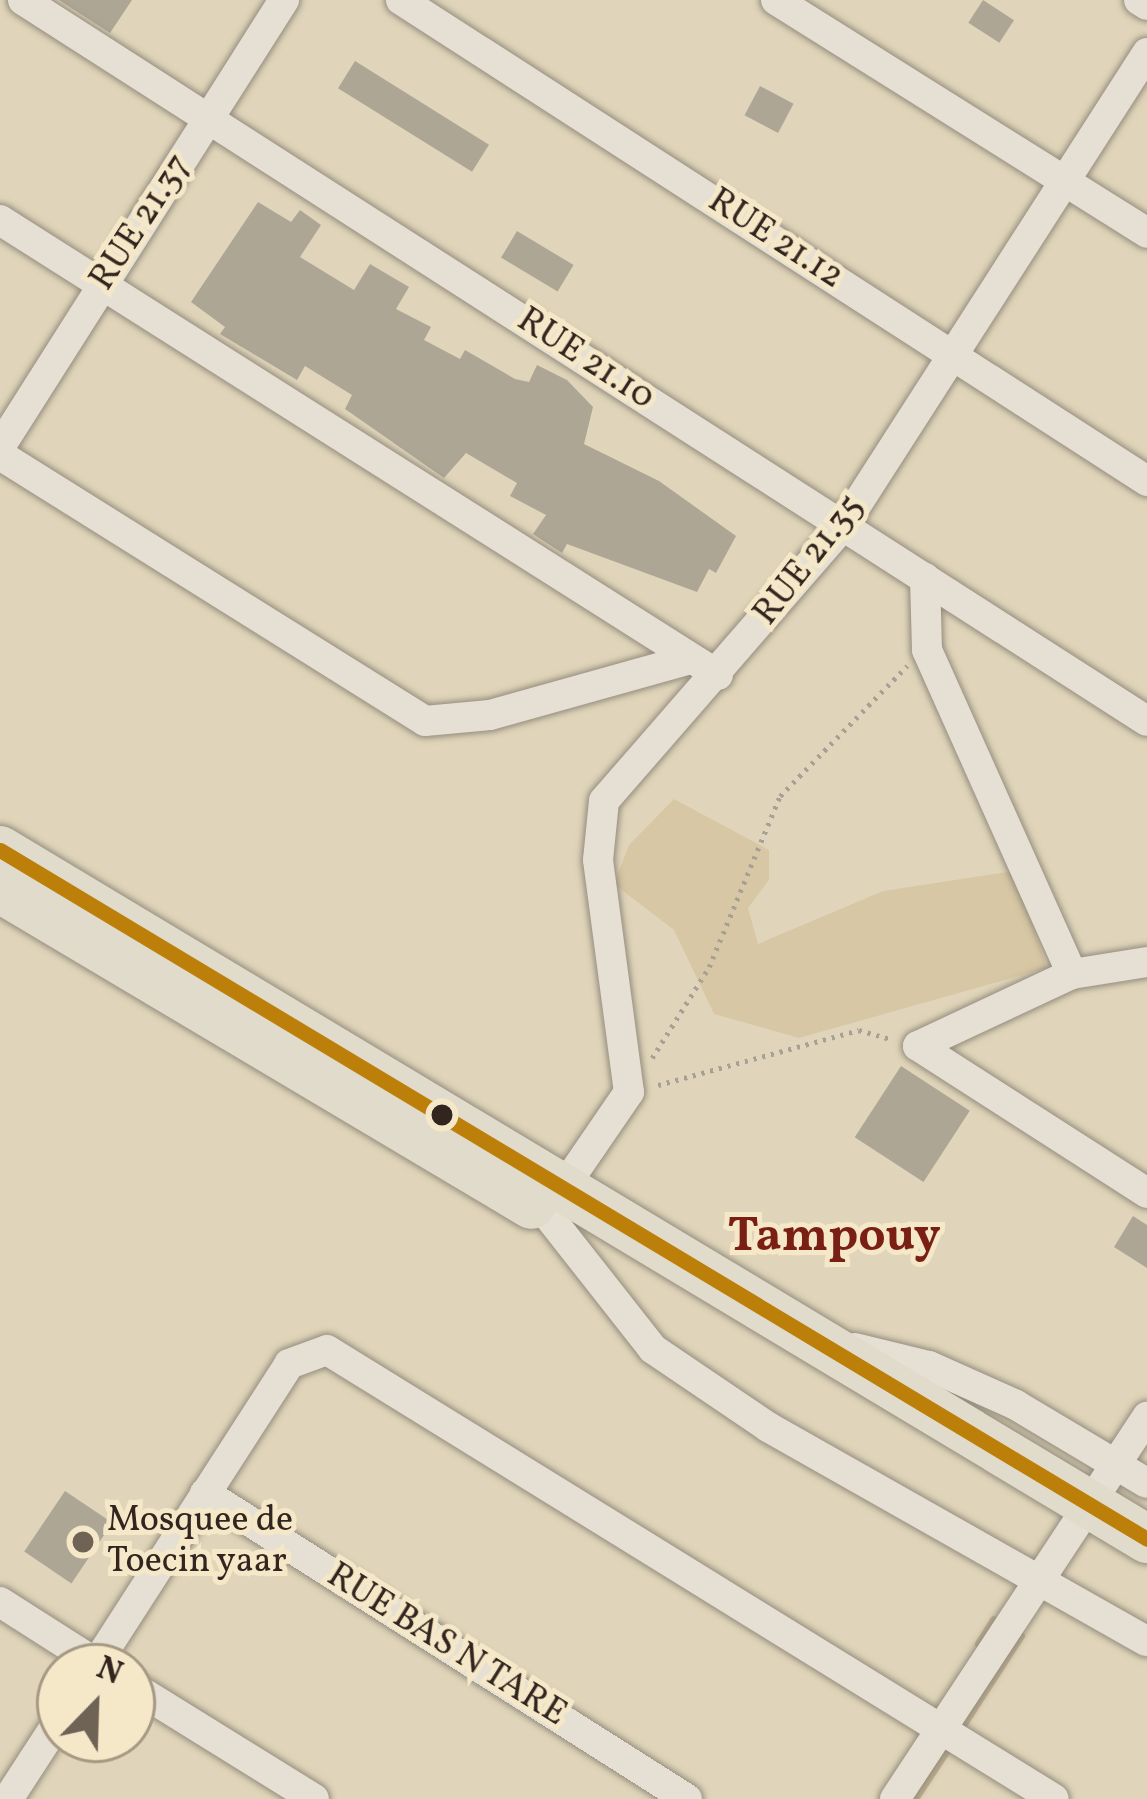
<!DOCTYPE html>
<html>
<head>
<meta charset="utf-8">
<style>
  body { margin:0 }
  #map { position:relative; width:1147px; height:1799px; overflow:hidden; background:#e0d5ba; font-family:Vollkorn,serif }
  div>[style] { position:absolute }
  [style*='--x'] { left:calc(var(--x)*1px); top:calc(var(--y)*1px); width:calc(var(--w)*1px); rotate:calc(var(--a)*1deg) }
  .green>* { inset:0; background:#d7c7a4 }
  .stream>* { height:8px; margin:-4px; padding:0 4px; transform-origin:4px; border-radius:4px; background:#beae8e }
  .building>* { inset:0; background:#aea695; transform-origin:0 0 }
  .path>* { height:4.5px; margin-top:-2.25px; transform-origin:0; background:repeating-linear-gradient(90deg,#a6a095 0 3px,transparent 0 9px) }
  .roads { filter:drop-shadow(0 0 3px #958d7e) drop-shadow(0 0 3px #958d7e) }
  .minor>* { height:30px; margin:-15px; padding:0 15px; transform-origin:15px; border-radius:15px; background:#e5e0d3 }
  .primary>* { height:48px; margin:-24px; padding:0 24px; transform-origin:24px; border-radius:24px; background:#e1dbcb }
  .bus-1>* { height:15px; margin:-7.5px; padding:0 7.5px; transform-origin:7.5px; border-radius:7.5px; background:#bc7f09 }
  .dots>* { width:33px; height:33px; translate:-50% -50%; box-sizing:border-box; border:6px solid #f5e8c8; border-radius:50% }
  span { translate:-50% -50%; white-space:nowrap; text-align:center; line-height:1.15; -webkit-text-stroke:10px #f5e8c8; paint-order:stroke }
  .street-label { font-size:36px; color:#32251f }
  .poi-label { font-size:36px; color:#32251f }
  .left { translate:0 -50%; text-align:left }
  .district-label { font-size:48px; color:#7a1f14; font-weight:700 }
  .north { position:absolute; left:36px; top:1643px; width:120px; height:120px; box-sizing:border-box; background:#f5e8c8; border:3px solid #a79a84; border-radius:50%; rotate:23deg; font-size:33px; font-weight:700; line-height:48px; text-align:center; color:#32251f }
  .north::after { content:''; display:block; margin:auto; width:42px; height:54px; background:#6f6355; clip-path:polygon(50% 0,100% 100%,50% 72%,0 100%) }
</style>
</head>
<body>
<div id="map">
  <div class="green">
    <i style="clip-path:polygon(674px 799px,769px 850px,769px 880px,748px 908px,758px 944px,883px 891px,1014px 871px,1047px 968px,799px 1038px,714px 1014px,674px 930px,614px 884px,629px 845px)"></i>
  </div>
  <div class="stream">
    <i style="--x:979;--y:1644;--w:28;--a:-58"></i>
    <i style="--x:960;--y:1730;--w:112;--a:-57"></i>
    <i style="--x:915;--y:1799;--w:67;--a:-56.5"></i>
  </div>
  <div class="building">
    <i style="clip-path:polygon(59px 0,132px 0,110px 33px)"></i>
    <i style="left:983px;top:0;width:37px;height:27px;rotate:33deg"></i>
    <i style="left:355px;top:61px;width:158px;height:32px;rotate:32deg"></i>
    <i style="left:760px;top:86px;width:38px;height:33px;rotate:28deg"></i>
    <i style="clip-path:polygon(258px 202px,291px 222px,300px 210px,321px 225px,300px 257px,354px 290px,370px 264px,409px 287px,396px 309px,431px 327px,424px 340px,460px 359px,465px 350px,515px 379px,529px 382px,537px 365px,567px 380px,593px 407px,584px 444px,659px 481px,736px 536px,716px 573px,709px 569px,697px 592px,567px 544px,562px 553px,533px 534px,546px 515px,510px 496px,517px 483px,466px 453px,444px 478px,345px 409px,352px 395px,305px 366px,297px 380px,220px 334px,225px 327px,191px 302px)"></i>
    <i style="left:517px;top:231px;width:66px;height:31px;rotate:31deg"></i>
    <i style="left:901px;top:1066px;width:82px;height:85px;rotate:33deg"></i>
    <i style="clip-path:polygon(1133px 1216px,1147px 1225px,1147px 1268px,1114px 1247px)"></i>
    <i style="left:65px;top:1491px;width:57px;height:73px;rotate:34deg"></i>
  </div>
  <div class="path">
    <i style="--x:652;--y:1058;--w:107;--a:-57.9"></i>
    <i style="--x:709;--y:967;--w:185;--a:-67.5"></i>
    <i style="--x:780;--y:796;--w:182;--a:-45.7"></i>
    <i style="--x:658;--y:1085;--w:208;--a:-15.3"></i>
    <i style="--x:859;--y:1030;--w:32;--a:16"></i>
  </div>
  <div class="roads">
    <div class="minor">
      <i style="--x:23;--y:0;--w:1335;--a:32.68"></i>
      <i style="--x:401;--y:0;--w:888;--a:32.81"></i>
      <i style="--x:776;--y:0;--w:438;--a:32.1"></i>
      <i style="--x:1139;--y:0;--w:9;--a:32"></i>
      <i style="--x:1147;--y:53;--w:562;--a:122.73"></i>
      <i style="--x:843;--y:526;--w:364;--a:131"></i>
      <i style="--x:604;--y:801;--w:59;--a:95.8"></i>
      <i style="--x:598;--y:860;--w:234;--a:82.4"></i>
      <i style="--x:629;--y:1092;--w:147;--a:124.4"></i>
      <i style="--x:546;--y:1213;--w:173;--a:51.8"></i>
      <i style="--x:653;--y:1349;--w:139;--a:34.1"></i>
      <i style="--x:768;--y:1427;--w:435;--a:29.5"></i>
      <i style="--x:0;--y:220;--w:850;--a:32.36"></i>
      <i style="--x:0;--y:447;--w:530;--a:-57.57"></i>
      <i style="--x:0;--y:455;--w:501;--a:32.04"></i>
      <i style="--x:425;--y:721;--w:65;--a:-5.3"></i>
      <i style="--x:490;--y:715;--w:209;--a:-15.6"></i>
      <i style="--x:925;--y:578;--w:72;--a:88.4"></i>
      <i style="--x:927;--y:650;--w:355;--a:65.9"></i>
      <i style="--x:918;--y:1046;--w:272;--a:32.7"></i>
      <i style="--x:918;--y:1046;--w:170;--a:-25.1"></i>
      <i style="--x:1072;--y:974;--w:76;--a:-9.1"></i>
      <i style="--x:855;--y:1348;--w:76;--a:13.7"></i>
      <i style="--x:929;--y:1366;--w:95;--a:24.1"></i>
      <i style="--x:1016;--y:1405;--w:152;--a:30.8"></i>
      <i style="--x:205;--y:1493;--w:571;--a:32.41"></i>
      <i style="--x:0;--y:1602;--w:121;--a:32.5"></i>
      <i style="--x:94;--y:1667;--w:360;--a:-57.2"></i>
      <i style="--x:289;--y:1364;--w:40;--a:-20.2"></i>
      <i style="--x:327;--y:1350;--w:854;--a:31.7"></i>
      <i style="--x:132;--y:1686;--w:214;--a:31.8"></i>
      <i style="--x:8;--y:1799;--w:95;--a:-57"></i>
      <i style="--x:895;--y:1799;--w:458;--a:-56.6"></i>
    </div>
    <div class="primary">
      <i style="--x:0;--y:850;--w:1338;--a:30.99"></i>
      <i style="--x:9;--y:894;--w:608;--a:30.74"></i>
    </div>
  </div>
  <div class="bus-1">
    <i style="--x:0;--y:850;--w:1338;--a:30.99"></i>
  </div>
  <div class="dots">
    <i style="left:442px;top:1115px;background:#32251f"></i>
    <i style="left:83px;top:1542px;background:#6f6355"></i>
  </div>
  <div class="street-label">
    <span style="left:142px;top:223px;rotate:-57deg">RUE 21.37</span>
    <span style="left:775px;top:240px;rotate:33deg">RUE 21.12</span>
    <span style="left:585px;top:360px;rotate:33deg">RUE 21.10</span>
    <span style="left:810px;top:561px;rotate:-52deg">RUE 21.35</span>
    <span style="left:446px;top:1646px;rotate:32deg">RUE BAS N TARE</span>
  </div>
  <div class="poi-label">
    <span class="left" style="left:107px;top:1542px">Mosquee de<br>Toecin yaar</span>
  </div>
  <div class="district-label">
    <span style="left:834px;top:1238px">Tampouy</span>
  </div>
  <div class="north">N</div>
</div>
</body>
</html>
